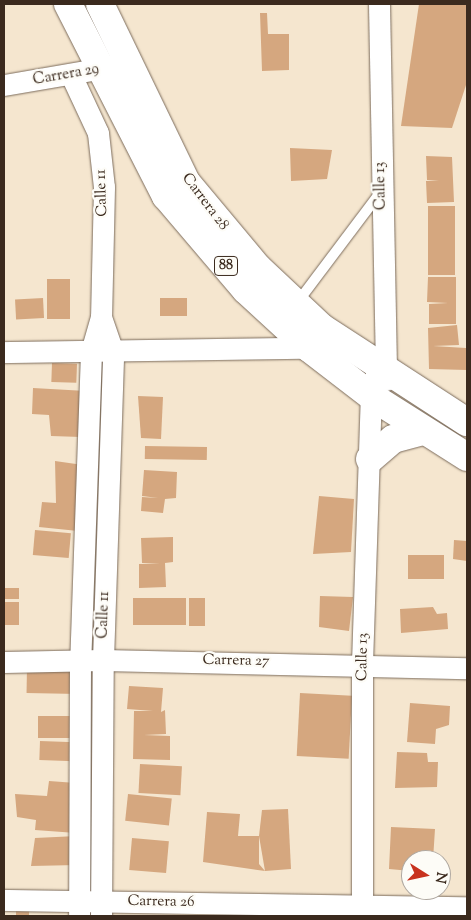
<!DOCTYPE html>
<html>
<head>
<meta charset="utf-8">
<style>
  body { margin:0 }
  #map { position:relative; width:471px; height:920px; overflow:hidden; background:#f5e6cf; font-family:"Sorts Mill Goudy",serif }
  div>[style] { position:absolute }
  [style*='--x'] { left:calc(var(--x)*1px); top:calc(var(--y)*1px); width:calc(var(--w)*1px); rotate:calc(var(--a)*1deg) }
  .building>* { inset:0; background:#d5a77f; transform-origin:0 0 }
  .roads { filter:drop-shadow(0 0 1px #7c6c5c) drop-shadow(0 0 1px #7c6c5c) }
  .lane>* { height:10px; margin:-5px; padding:0 5px; transform-origin:5px; border-radius:5px; background:#fff }
  .street>* { height:21px; margin:-10.5px; padding:0 10.5px; transform-origin:10.5px; border-radius:10.5px; background:#fff }
  .highway>* { height:28px; margin:-14px; padding:0 14px; transform-origin:14px; border-radius:14px; background:#fff }
  span { translate:-50% -50%; white-space:nowrap; text-align:center; line-height:1.15; -webkit-text-stroke:4.5px #fdfcf7; paint-order:stroke }
  .shield-label span { padding:1px 4px; background:#fdfcf7; border:1px solid; border-radius:4px; -webkit-text-stroke-width:0 }
  .shield-label { font-size:14px; color:#3b2a1e; font-weight:700 }
  .street-label { font-size:15px; color:#3b2a1e }
  .frame { position:absolute; inset:0; border:5px solid #3b2a1e; pointer-events:none }
  .north { position:absolute; left:401px; top:850px; width:50px; height:50px; box-sizing:border-box; background:#fdfcf7; border:1px solid #afa8a0; border-radius:50%; rotate:100deg; font-size:14px; font-weight:700; line-height:20px; text-align:center; color:#3b2a1e }
  .north::after { content:''; display:block; margin:auto; width:18px; height:22px; background:#c8321e; clip-path:polygon(50% 0,100% 100%,50% 72%,0 100%) }
</style>
</head>
<body>
<div id="map">
  <div class="building">
    <i style="clip-path:polygon(419px 4px,467px 4px,467px 82px,452px 128px,401px 126px)"></i>
    <i style="clip-path:polygon(260px 13px,267px 13px,268px 34px,289px 34px,289px 70px,262px 71px)"></i>
    <i style="clip-path:polygon(290px 148px,332px 150px,327px 179px,291px 181px)"></i>
    <i style="clip-path:polygon(426px 156px,452px 157px,454px 202px,427px 203px,426px 181px,439px 181px,427px 180px)"></i>
    <i style="left:428px;top:206px;width:27px;height:69px"></i>
    <i style="clip-path:polygon(428px 277px,456px 277px,456px 324px,429px 324px,429px 304px,448px 303px,427px 302px)"></i>
    <i style="left:70px;top:279px;width:40px;height:23px;rotate:90deg"></i>
    <i style="left:43px;top:298px;width:20px;height:28px;rotate:87deg"></i>
    <i style="left:160px;top:298px;width:27px;height:18px"></i>
    <i style="clip-path:polygon(457px 325px,459px 345px,433px 346px,466px 348px,467px 370px,429px 369px,428px 328px)"></i>
    <i style="left:52px;top:363px;width:25px;height:19px;rotate:2deg"></i>
    <i style="clip-path:polygon(33px 388px,86px 391px,81px 437px,51px 436px,49px 415px,32px 414px)"></i>
    <i style="clip-path:polygon(138px 396px,163px 397px,161px 439px,141px 438px)"></i>
    <i style="left:145px;top:446px;width:62px;height:13px;rotate:1deg"></i>
    <i style="clip-path:polygon(55px 461px,83px 465px,78px 531px,39px 527px,42px 502px,56px 503px)"></i>
    <i style="clip-path:polygon(144px 470px,177px 472px,176px 498px,165px 499px,163px 513px,141px 511px,142px 497px,158px 498px,142px 496px)"></i>
    <i style="clip-path:polygon(319px 496px,354px 499px,351px 552px,313px 554px)"></i>
    <i style="left:35px;top:530px;width:36px;height:25px;rotate:5deg"></i>
    <i style="clip-path:polygon(173px 537px,173px 562px,165px 563px,166px 587px,139px 588px,139px 564px,160px 564px,142px 563px,141px 538px)"></i>
    <i style="clip-path:polygon(454px 540px,467px 541px,467px 561px,453px 559px)"></i>
    <i style="left:408px;top:555px;width:36px;height:24px"></i>
    <i style="left:4px;top:588px;width:15px;height:11px"></i>
    <i style="clip-path:polygon(320px 596px,353px 597px,349px 631px,319px 627px)"></i>
    <i style="left:133px;top:598px;width:53px;height:27px"></i>
    <i style="left:189px;top:598px;width:16px;height:28px"></i>
    <i style="left:4px;top:602px;width:15px;height:23px"></i>
    <i style="clip-path:polygon(433px 607px,437px 614px,447px 613px,448px 629px,401px 633px,400px 609px)"></i>
    <i style="left:27px;top:667px;width:52px;height:26px;rotate:1deg"></i>
    <i style="clip-path:polygon(129px 686px,163px 688px,161px 712px,165px 710px,166px 734px,144px 735px,170px 736px,170px 760px,133px 759px,134px 711px,153px 711px,127px 709px)"></i>
    <i style="left:300px;top:693px;width:52px;height:63px;rotate:3deg"></i>
    <i style="clip-path:polygon(410px 703px,450px 706px,449px 725px,436px 729px,435px 744px,407px 742px)"></i>
    <i style="left:38px;top:716px;width:40px;height:22px"></i>
    <i style="left:40px;top:741px;width:35px;height:19px;rotate:2deg"></i>
    <i style="clip-path:polygon(397px 752px,427px 753px,428px 762px,438px 762px,437px 787px,395px 788px)"></i>
    <i style="left:140px;top:764px;width:42px;height:29px;rotate:3deg"></i>
    <i style="clip-path:polygon(49px 781px,76px 783px,76px 833px,35px 830px,36px 820px,17px 817px,15px 794px,47px 796px)"></i>
    <i style="left:128px;top:794px;width:44px;height:27px;rotate:6deg"></i>
    <i style="clip-path:polygon(288px 809px,291px 869px,265px 871px,259px 836px,262px 810px)"></i>
    <i style="clip-path:polygon(207px 812px,240px 814px,238px 836px,259px 836px,259px 864px,265px 871px,203px 862px)"></i>
    <i style="clip-path:polygon(391px 827px,435px 829px,433px 860px,411px 860px,411px 871px,389px 869px)"></i>
    <i style="clip-path:polygon(77px 836px,77px 865px,31px 866px,35px 838px)"></i>
    <i style="left:132px;top:838px;width:37px;height:32px;rotate:5deg"></i>
    <i style="left:16px;top:905px;width:13px;height:11px"></i>
  </div>
  <div class="roads">
    <div class="lane">
      <i style="--x:297;--y:303;--w:138;--a:-53"></i>
    </div>
    <div class="street">
      <i style="--x:379;--y:4;--w:376;--a:88.9"></i>
      <i style="--x:71;--y:75;--w:64;--a:65"></i>
      <i style="--x:98;--y:133;--w:54;--a:83.7"></i>
      <i style="--x:104;--y:187;--w:130;--a:91.3"></i>
      <i style="--x:101;--y:317;--w:36;--a:106"></i>
      <i style="--x:91;--y:352;--w:308;--a:92"></i>
      <i style="--x:80;--y:660;--w:256;--a:90.2"></i>
      <i style="--x:4;--y:85;--w:113;--a:-9.7"></i>
      <i style="--x:4;--y:352;--w:305;--a:-0.8"></i>
      <i style="--x:4;--y:662;--w:99;--a:-1.2"></i>
      <i style="--x:103;--y:660;--w:364;--a:1.3"></i>
      <i style="--x:4;--y:900;--w:463;--a:0.9"></i>
      <i style="--x:101;--y:916;--w:256;--a:-89.6"></i>
      <i style="--x:103;--y:660;--w:308;--a:-88.1"></i>
      <i style="--x:113;--y:352;--w:37;--a:-109"></i>
      <i style="--x:362;--y:916;--w:253;--a:-90"></i>
      <i style="--x:362;--y:663;--w:276;--a:-88.1"></i>
      <i style="--x:371;--y:387;--w:13;--a:-67"></i>
      <i style="--x:376;--y:375;--w:12;--a:-31"></i>
    </div>
    <div class="highway">
      <i style="--x:68;--y:4;--w:216;--a:63"></i>
      <i style="--x:166;--y:196;--w:123;--a:49.6"></i>
      <i style="--x:246;--y:290;--w:86;--a:42.6"></i>
      <i style="--x:309;--y:348;--w:82;--a:37.6"></i>
      <i style="--x:374;--y:398;--w:110;--a:32.4"></i>
      <i style="--x:100;--y:4;--w:198;--a:64.2"></i>
      <i style="--x:186;--y:182;--w:112;--a:50.1"></i>
      <i style="--x:258;--y:268;--w:88;--a:43.2"></i>
      <i style="--x:322;--y:328;--w:173;--a:33"></i>
      <i style="--x:370;--y:459;--w:30;--a:-41"></i>
      <i style="--x:393;--y:439;--w:30;--a:-15"></i>
    </div>
  </div>
  <div class="shield-label">
    <span style="left:226px;top:266px">88</span>
  </div>
  <div class="street-label">
    <span style="left:66px;top:75px;rotate:-10deg">Carrera 29</span>
    <span style="left:381px;top:186px;rotate:-91deg">Calle 13</span>
    <span style="left:102px;top:193px;rotate:-92deg">Calle 11</span>
    <span style="left:205px;top:202px;rotate:53deg">Carrera 28</span>
    <span style="left:104px;top:615px;rotate:-88deg">Calle 11</span>
    <span style="left:363px;top:657px;rotate:-89deg">Calle 13</span>
    <span style="left:236px;top:661px;rotate:1deg">Carrera 27</span>
    <span style="left:161px;top:902px;rotate:1deg">Carrera 26</span>
  </div>
  <div class="frame"></div>
  <div class="north">N</div>
</div>
</body>
</html>
